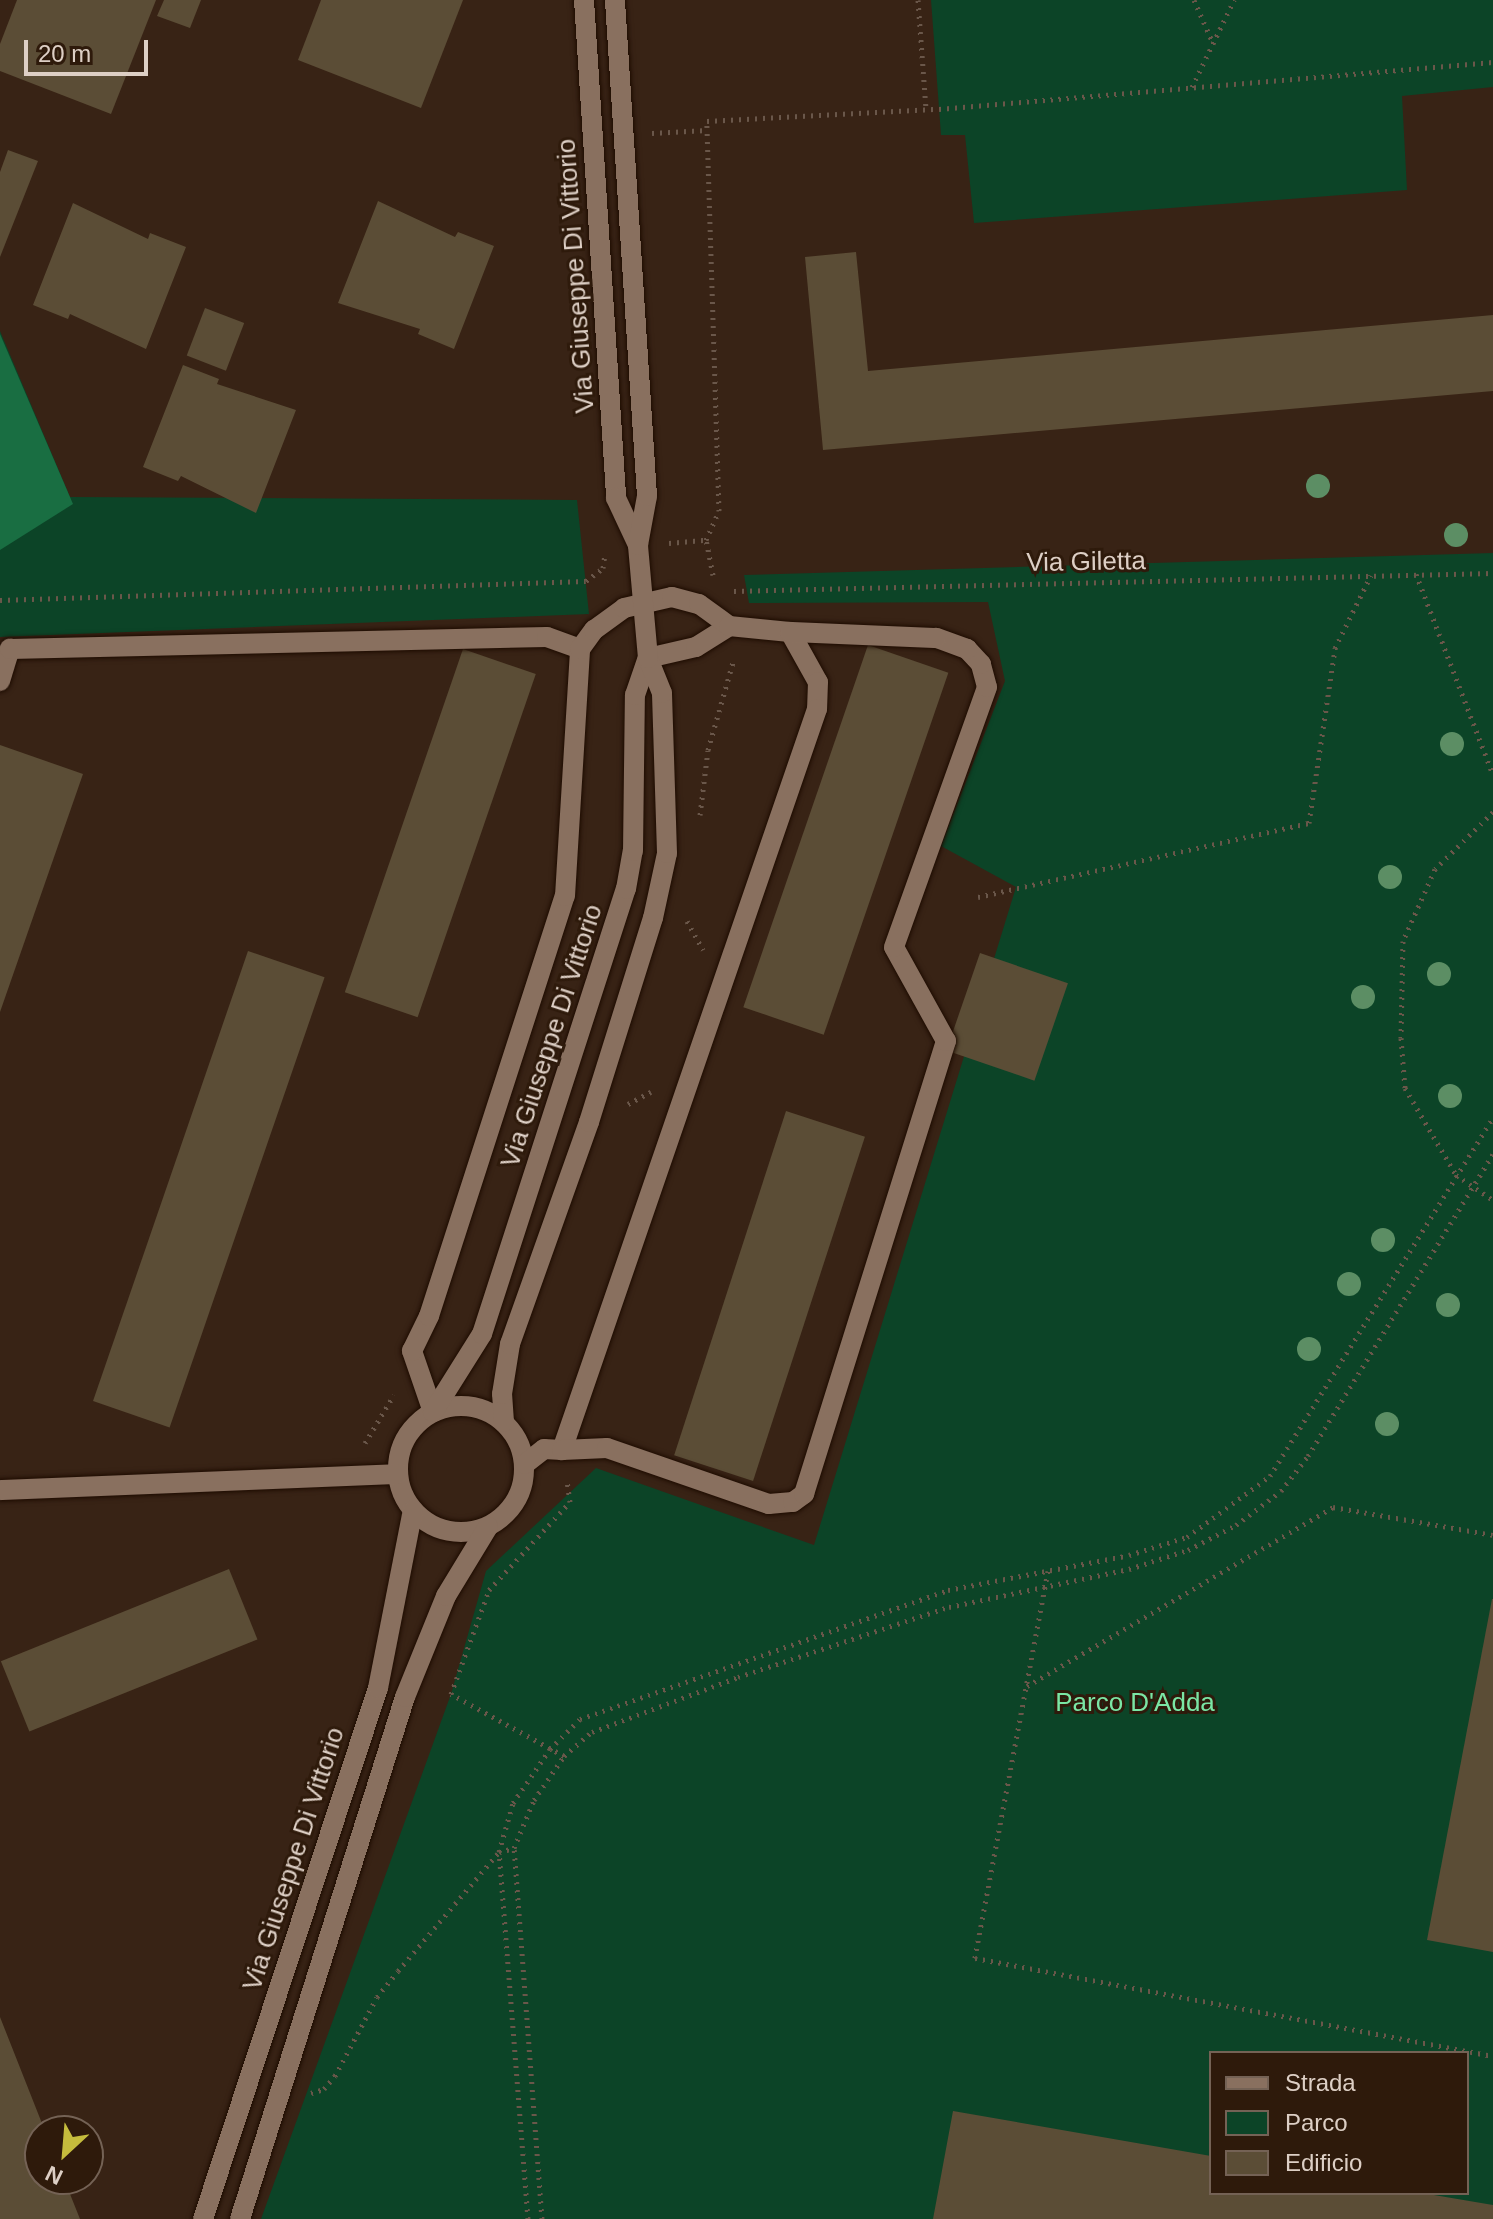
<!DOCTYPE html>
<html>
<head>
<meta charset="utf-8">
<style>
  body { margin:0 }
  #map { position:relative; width:1493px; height:2219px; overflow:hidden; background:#382315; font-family:Arial,sans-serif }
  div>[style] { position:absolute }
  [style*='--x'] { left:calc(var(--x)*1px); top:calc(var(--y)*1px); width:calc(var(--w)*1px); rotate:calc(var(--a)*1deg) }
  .green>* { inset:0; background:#0c4427 }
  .forest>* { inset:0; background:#196e42 }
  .building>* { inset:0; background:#5b4d36; transform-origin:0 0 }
  .path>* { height:5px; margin-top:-2.5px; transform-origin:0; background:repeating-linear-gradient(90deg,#6a574a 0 2px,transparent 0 8px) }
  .roads { filter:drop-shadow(0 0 2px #1e0c01) drop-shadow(0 0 2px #1e0c01) }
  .minor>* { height:20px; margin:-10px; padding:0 10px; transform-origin:10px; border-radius:10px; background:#89705f }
  .minor>.ring { margin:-10px; padding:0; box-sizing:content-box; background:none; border:20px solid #89705f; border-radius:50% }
  .trees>* { width:24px; height:24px; margin:-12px; border-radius:50%; background:#5c8e64 }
  span { translate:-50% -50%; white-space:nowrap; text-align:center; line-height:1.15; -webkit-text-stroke:6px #2e1a0b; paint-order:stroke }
  .street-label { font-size:26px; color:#ddcfc5 }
  .park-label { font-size:26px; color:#7ae6a5 }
  .legend { position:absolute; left:1209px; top:2051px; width:260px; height:144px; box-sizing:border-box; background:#2e1a0b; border:2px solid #746255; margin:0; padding:10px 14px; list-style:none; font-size:24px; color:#ddcfc5 }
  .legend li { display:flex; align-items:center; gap:16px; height:40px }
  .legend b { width:40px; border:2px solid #746255 }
  .north { position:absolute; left:24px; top:2115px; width:80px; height:80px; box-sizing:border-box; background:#2e1a0b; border:2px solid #746255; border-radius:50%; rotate:206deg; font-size:22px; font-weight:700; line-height:32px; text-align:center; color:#ddcfc5 }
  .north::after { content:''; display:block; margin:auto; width:28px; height:36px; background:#c5bc3d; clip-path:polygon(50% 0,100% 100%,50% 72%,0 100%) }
  .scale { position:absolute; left:24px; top:40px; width:124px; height:36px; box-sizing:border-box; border:4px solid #ddcfc5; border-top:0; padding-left:10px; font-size:24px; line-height:28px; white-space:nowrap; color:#ddcfc5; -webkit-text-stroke:6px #2e1a0b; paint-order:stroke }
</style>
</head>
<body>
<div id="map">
  <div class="green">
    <i style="clip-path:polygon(931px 0,1493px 0,1493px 87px,1402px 96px,1407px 190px,974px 223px,965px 135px,941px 135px)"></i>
    <i style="clip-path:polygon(0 331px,70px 497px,577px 500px,589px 614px,0 637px)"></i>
    <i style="clip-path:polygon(evenodd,1493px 553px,1493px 2219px,261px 2219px,451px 1694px,486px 1571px,596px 1468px,814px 1545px,1016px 887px,941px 846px,1005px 681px,988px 602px,749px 603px,744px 575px,1493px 553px,1211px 2053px,1467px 2053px,1467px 2193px,1211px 2193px,1211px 2053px)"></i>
  </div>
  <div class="forest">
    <i style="clip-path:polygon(0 334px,73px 504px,0 550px)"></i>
  </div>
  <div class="building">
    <i style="clip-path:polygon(17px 0,156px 0,111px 114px,0 71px,0 44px)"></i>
    <i style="clip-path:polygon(164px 0,201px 0,190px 28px,157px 16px)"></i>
    <i style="clip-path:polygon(321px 0,463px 0,421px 108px,298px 60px)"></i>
    <i style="clip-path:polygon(8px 150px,38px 161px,0 257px,0 172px)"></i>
    <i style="clip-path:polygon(378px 201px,455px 237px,458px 232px,494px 246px,454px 349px,418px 334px,420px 329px,338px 303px)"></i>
    <i style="clip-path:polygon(73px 203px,148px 239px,150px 233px,186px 247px,146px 349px,70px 314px,68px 319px,33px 305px)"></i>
    <i style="clip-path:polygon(856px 252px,868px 371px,1493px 315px,1493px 391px,823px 450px,805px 257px)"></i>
    <i style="left:205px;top:308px;width:42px;height:51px;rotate:21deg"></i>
    <i style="clip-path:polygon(183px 365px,219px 379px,217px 384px,296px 410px,256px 513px,181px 476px,178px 481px,143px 467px)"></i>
    <i style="left:868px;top:645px;width:85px;height:383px;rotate:19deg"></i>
    <i style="left:463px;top:649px;width:77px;height:363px;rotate:19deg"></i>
    <i style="clip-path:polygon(0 745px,83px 774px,0 1012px)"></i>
    <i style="left:248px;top:951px;width:81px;height:476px;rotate:19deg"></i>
    <i style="left:980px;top:953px;width:93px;height:103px;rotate:19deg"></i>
    <i style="left:786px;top:1111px;width:83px;height:362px;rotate:18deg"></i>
    <i style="left:229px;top:1569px;width:76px;height:246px;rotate:68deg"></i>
    <i style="clip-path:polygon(1492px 1599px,1493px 1599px,1493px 1952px,1427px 1940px)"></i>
    <i style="clip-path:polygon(0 2017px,45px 2131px,40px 2131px,40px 2179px,64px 2179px,80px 2219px,0 2219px)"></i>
    <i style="clip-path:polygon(953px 2111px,1211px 2156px,1211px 2193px,1422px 2193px,1493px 2205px,1493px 2219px,933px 2219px)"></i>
  </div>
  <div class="path">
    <i style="--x:918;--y:0;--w:109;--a:85.8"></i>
    <i style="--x:1194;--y:0;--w:47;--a:66.2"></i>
    <i style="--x:1192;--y:87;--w:97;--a:-64.2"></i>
    <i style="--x:652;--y:133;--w:55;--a:-3.1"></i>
    <i style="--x:669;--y:543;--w:37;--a:-5"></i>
    <i style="--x:1416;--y:574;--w:215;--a:69"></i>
    <i style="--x:713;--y:575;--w:36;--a:-101"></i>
    <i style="--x:706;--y:540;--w:32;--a:-66"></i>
    <i style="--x:719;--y:511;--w:390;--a:-91.8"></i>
    <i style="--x:707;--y:121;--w:232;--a:-3"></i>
    <i style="--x:939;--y:109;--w:556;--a:-4.85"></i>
    <i style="--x:734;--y:591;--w:759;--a:-1.36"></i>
    <i style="--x:0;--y:600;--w:586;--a:-1.86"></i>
    <i style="--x:586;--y:581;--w:21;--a:-37"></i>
    <i style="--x:603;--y:568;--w:15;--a:-82"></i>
    <i style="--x:1493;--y:812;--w:81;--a:135.5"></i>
    <i style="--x:1435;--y:869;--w:79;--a:114"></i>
    <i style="--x:1403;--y:941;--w:97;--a:91.2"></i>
    <i style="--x:1401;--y:1038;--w:50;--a:85.4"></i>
    <i style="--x:1405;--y:1088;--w:101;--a:59.6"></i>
    <i style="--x:1456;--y:1175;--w:45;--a:34"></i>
    <i style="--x:700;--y:815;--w:65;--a:-83"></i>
    <i style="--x:708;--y:750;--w:91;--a:-74.1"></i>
    <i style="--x:978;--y:897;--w:339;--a:-12.6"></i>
    <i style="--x:1309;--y:823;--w:177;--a:-81.5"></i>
    <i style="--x:1335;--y:648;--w:81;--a:-63.7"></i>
    <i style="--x:687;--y:921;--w:33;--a:61"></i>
    <i style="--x:628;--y:1104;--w:26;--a:-28"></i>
    <i style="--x:365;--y:1443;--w:56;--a:-58.9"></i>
    <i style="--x:1048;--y:1571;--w:394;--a:100.7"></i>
    <i style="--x:975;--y:1958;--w:527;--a:10.71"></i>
    <i style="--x:1027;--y:1686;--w:355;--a:-30.3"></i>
    <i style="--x:1333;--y:1507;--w:162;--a:9.9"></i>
    <i style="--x:564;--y:1756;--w:129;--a:-151.2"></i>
    <i style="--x:451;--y:1694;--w:111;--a:-69.9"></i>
    <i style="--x:489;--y:1590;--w:120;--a:-47.4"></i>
    <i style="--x:570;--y:1502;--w:21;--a:-98"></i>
    <i style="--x:311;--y:2093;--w:14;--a:-17"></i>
    <i style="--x:324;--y:2089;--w:17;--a:-50"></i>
    <i style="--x:335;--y:2076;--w:89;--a:-62"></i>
    <i style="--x:377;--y:1997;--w:33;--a:-51"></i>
    <i style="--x:398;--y:1971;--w:156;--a:-49.7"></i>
    <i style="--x:499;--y:1852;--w:16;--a:-15"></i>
    <i style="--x:528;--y:2219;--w:368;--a:-94.5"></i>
    <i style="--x:499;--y:1852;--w:51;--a:-74.1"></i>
    <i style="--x:513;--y:1803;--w:65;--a:-55.6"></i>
    <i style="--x:550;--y:1749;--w:42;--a:-45"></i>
    <i style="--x:580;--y:1719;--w:390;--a:-19.3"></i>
    <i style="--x:948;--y:1590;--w:184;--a:-10.9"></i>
    <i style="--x:1129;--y:1555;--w:61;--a:-17.2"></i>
    <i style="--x:1187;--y:1537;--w:103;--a:-36.3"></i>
    <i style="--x:1270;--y:1476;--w:422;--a:-58.1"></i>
    <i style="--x:542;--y:2219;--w:372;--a:-94.3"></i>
    <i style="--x:514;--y:1848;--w:52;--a:-67.4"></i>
    <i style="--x:534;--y:1800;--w:53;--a:-55.7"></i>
    <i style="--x:564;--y:1756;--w:37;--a:-41"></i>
    <i style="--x:592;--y:1732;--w:156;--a:-20.6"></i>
    <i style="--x:738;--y:1677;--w:222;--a:-18.4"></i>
    <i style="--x:949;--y:1607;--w:184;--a:-11.9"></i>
    <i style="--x:1129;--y:1569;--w:62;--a:-17.9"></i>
    <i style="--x:1188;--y:1550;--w:54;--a:-27.5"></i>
    <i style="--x:1236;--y:1525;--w:56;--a:-37.1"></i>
    <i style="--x:1281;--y:1491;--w:44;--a:-52.4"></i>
    <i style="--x:1308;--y:1456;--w:354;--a:-58.5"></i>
  </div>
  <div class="roads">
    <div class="minor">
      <i style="--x:584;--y:0;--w:499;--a:86.3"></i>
      <i style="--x:616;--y:498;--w:52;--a:64.9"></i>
      <i style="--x:648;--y:658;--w:49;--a:-12.9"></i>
      <i style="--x:696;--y:647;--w:39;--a:-32"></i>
      <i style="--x:0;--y:681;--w:34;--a:-73"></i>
      <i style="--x:10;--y:649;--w:537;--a:-1.28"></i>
      <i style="--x:547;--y:637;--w:35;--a:20"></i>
      <i class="ring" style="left:398px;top:1406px;width:106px;height:106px"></i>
      <i style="--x:433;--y:1412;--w:65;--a:-109"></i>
      <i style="--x:412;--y:1351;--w:39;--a:-64"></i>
      <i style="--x:429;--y:1316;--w:441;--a:-72.1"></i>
      <i style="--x:565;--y:896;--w:247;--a:-86.5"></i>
      <i style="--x:580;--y:649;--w:24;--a:-54"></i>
      <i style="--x:594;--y:630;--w:37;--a:-36"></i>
      <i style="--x:624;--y:608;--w:49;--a:-12.9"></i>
      <i style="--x:672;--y:597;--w:28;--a:15"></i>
      <i style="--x:699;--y:604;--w:37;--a:36"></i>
      <i style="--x:729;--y:626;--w:61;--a:5.6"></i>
      <i style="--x:790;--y:632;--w:57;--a:60.8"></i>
      <i style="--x:818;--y:682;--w:27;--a:92"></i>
      <i style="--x:817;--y:709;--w:784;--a:108.99"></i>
      <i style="--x:562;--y:1450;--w:18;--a:-177"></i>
      <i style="--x:544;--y:1449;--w:24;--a:142"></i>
      <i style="--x:433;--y:1412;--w:92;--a:-57.9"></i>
      <i style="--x:482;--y:1334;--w:468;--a:-72.1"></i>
      <i style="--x:626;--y:889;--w:39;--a:-80"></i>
      <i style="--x:633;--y:851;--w:156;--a:-89.3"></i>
      <i style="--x:635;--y:695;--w:39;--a:-71"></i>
      <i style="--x:504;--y:1422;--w:28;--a:-94"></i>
      <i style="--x:502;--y:1394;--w:51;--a:-80.9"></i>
      <i style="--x:510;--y:1344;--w:236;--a:-70.4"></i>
      <i style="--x:589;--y:1122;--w:214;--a:-72.6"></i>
      <i style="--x:653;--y:918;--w:66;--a:-77.8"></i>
      <i style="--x:667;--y:853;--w:160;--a:-91.8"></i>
      <i style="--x:662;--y:693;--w:38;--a:-112"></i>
      <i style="--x:648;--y:658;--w:113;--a:-95.1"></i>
      <i style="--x:638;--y:545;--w:50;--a:-79.6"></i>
      <i style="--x:647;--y:496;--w:497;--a:-93.7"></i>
      <i style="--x:562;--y:1450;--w:45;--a:-2.5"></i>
      <i style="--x:607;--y:1448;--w:171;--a:19.1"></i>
      <i style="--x:769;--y:1504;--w:24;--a:-5"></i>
      <i style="--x:793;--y:1502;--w:14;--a:-36"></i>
      <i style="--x:804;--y:1494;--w:475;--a:-72.6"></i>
      <i style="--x:946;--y:1041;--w:107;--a:-119"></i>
      <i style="--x:894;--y:947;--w:276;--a:-70.3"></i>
      <i style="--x:987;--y:687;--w:24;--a:-105"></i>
      <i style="--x:981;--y:664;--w:21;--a:-133"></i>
      <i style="--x:967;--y:649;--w:33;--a:-160"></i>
      <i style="--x:936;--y:638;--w:146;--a:-177.6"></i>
      <i style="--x:0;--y:1490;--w:398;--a:-2.3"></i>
      <i style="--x:203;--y:2219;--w:559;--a:-71.76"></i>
      <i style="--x:378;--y:1688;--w:181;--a:-78.9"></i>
      <i style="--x:240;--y:2219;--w:547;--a:-72.46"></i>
      <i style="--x:405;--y:1697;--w:109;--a:-67.9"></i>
      <i style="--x:446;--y:1596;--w:81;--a:-58.7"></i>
    </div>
  </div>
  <div class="trees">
    <i style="left:1318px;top:486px"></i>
    <i style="left:1456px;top:535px"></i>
    <i style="left:1452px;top:744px"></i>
    <i style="left:1390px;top:877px"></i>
    <i style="left:1439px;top:974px"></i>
    <i style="left:1363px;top:997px"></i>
    <i style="left:1450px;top:1096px"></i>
    <i style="left:1383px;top:1240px"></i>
    <i style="left:1349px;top:1284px"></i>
    <i style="left:1448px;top:1305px"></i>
    <i style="left:1309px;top:1349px"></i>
    <i style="left:1387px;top:1424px"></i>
  </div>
  <div class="street-label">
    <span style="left:576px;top:276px;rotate:-94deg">Via Giuseppe Di Vittorio</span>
    <span style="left:1086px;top:562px;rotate:-1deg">Via Giletta</span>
    <span style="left:552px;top:1036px;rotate:-72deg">Via Giuseppe Di Vittorio</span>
    <span style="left:294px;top:1859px;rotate:-72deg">Via Giuseppe Di Vittorio</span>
  </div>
  <div class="park-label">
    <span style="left:1135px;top:1703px">Parco D'Adda</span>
  </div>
  <ul class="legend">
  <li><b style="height:10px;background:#89705f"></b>Strada</li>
  <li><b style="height:22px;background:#0c4427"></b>Parco</li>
  <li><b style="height:22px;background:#5b4d36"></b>Edificio</li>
  </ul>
  <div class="north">N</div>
  <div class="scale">20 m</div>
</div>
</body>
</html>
